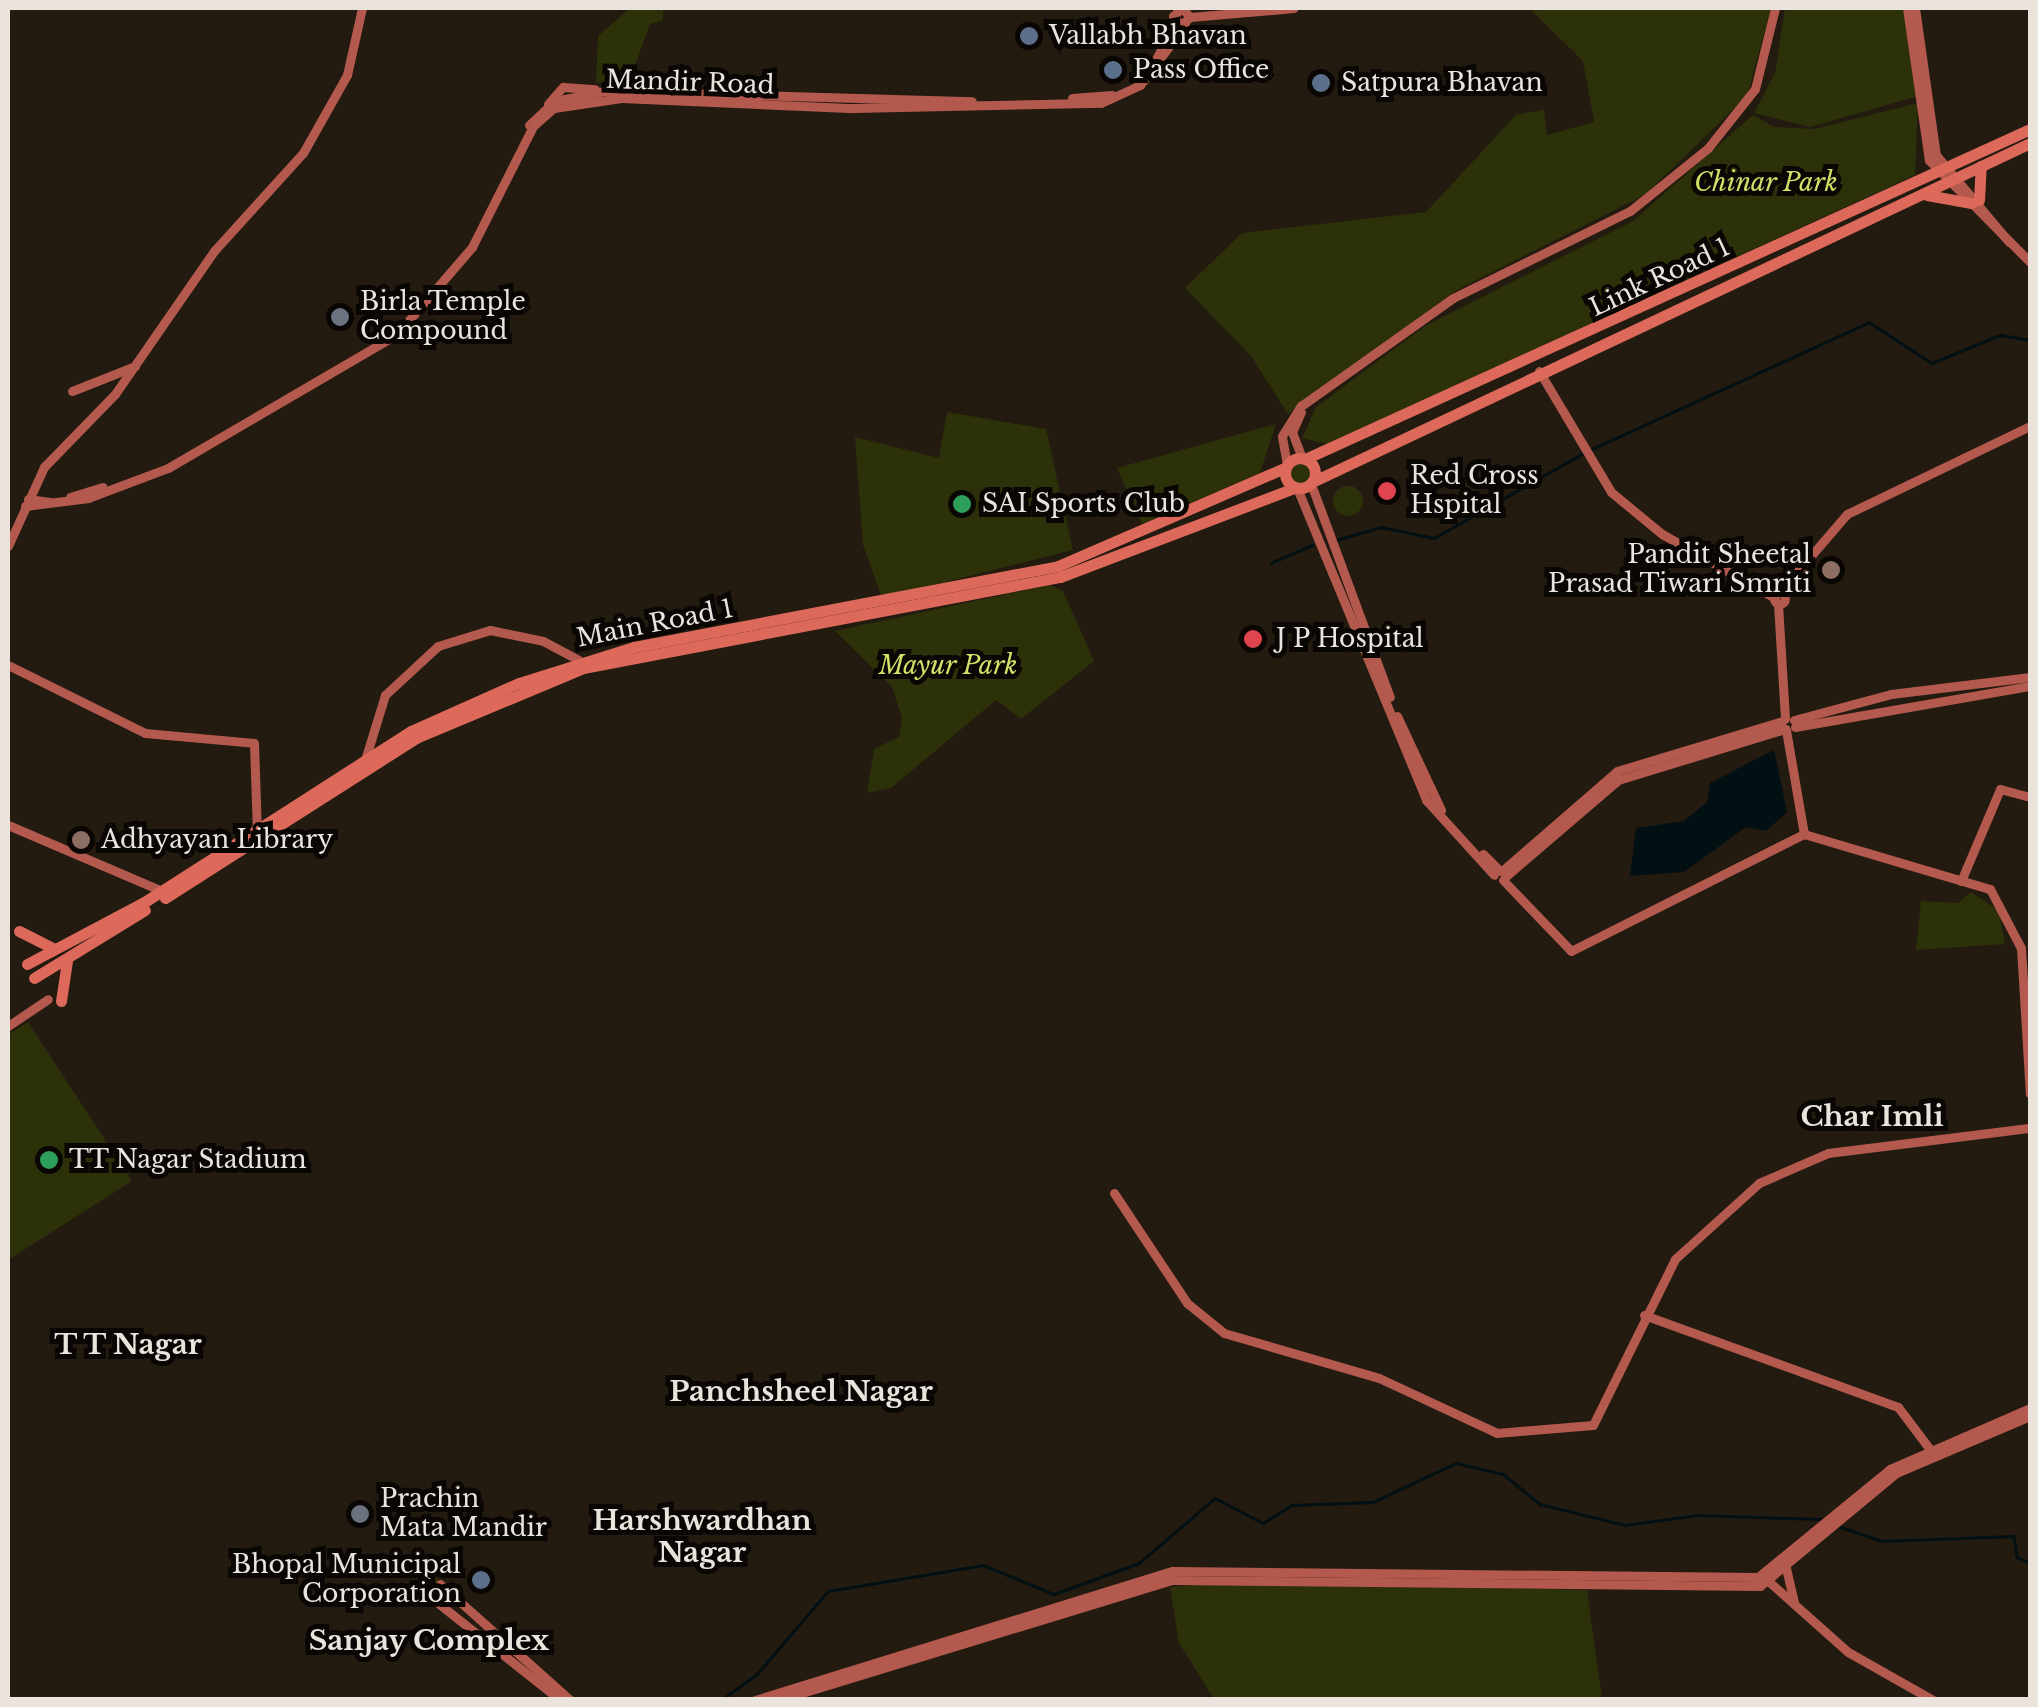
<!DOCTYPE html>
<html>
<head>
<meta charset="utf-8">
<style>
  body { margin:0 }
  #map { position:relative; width:2038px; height:1707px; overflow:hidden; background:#231a10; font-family:"Libre Baskerville",serif }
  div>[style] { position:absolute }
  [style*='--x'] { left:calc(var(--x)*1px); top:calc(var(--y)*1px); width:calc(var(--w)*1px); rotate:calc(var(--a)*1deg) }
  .green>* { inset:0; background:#2d3109 }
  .round { border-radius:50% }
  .water>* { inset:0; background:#021013 }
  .stream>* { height:2.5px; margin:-1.25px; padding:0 1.25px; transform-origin:1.25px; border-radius:1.25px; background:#021013 }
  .secondary>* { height:9px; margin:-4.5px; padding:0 4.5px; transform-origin:4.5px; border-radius:4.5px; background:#b3594d }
  .secondary>.ring { margin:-4.5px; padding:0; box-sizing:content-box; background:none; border:9px solid #b3594d; border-radius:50% }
  .primary>* { height:11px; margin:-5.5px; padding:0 5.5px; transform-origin:5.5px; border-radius:5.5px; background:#dd695a }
  .primary>.ring { margin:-5.5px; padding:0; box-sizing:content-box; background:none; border:11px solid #dd695a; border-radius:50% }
  .dots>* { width:28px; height:28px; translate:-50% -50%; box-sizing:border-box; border:5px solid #090603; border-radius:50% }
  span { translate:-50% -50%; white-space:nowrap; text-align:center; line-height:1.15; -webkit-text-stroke:10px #090603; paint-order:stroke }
  .poi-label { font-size:25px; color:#eae4dd }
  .left { translate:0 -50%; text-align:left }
  .right { translate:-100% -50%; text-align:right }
  .street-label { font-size:25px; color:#eae4dd }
  .park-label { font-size:25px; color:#d3df67; font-style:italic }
  .neighbourhood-label { font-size:28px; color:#eae4dd; font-weight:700 }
  .frame { position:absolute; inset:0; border:10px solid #eae4dd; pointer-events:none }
</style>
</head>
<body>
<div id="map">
  <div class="green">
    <i style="clip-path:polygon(630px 8px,664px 8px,662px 21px,650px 24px,630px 79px,596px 83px,598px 36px)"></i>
    <i style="clip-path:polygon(1529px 8px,1771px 8px,1747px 96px,1646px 194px,1455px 291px,1288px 414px,1251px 356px,1185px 288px,1242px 233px,1426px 212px,1516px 115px,1544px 110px,1547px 135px,1594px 122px,1583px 61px)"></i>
    <i style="clip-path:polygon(1785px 8px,1903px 8px,1918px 96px,1810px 127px,1754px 113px,1775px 73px)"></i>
    <i style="clip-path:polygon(1918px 103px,1915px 175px,1327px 444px,1302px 438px,1316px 407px,1425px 326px,1633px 221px,1753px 115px,1774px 127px,1815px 129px)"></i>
    <i style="clip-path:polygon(947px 412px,1046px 429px,1073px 550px,882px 598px,863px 545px,855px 437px,939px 458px)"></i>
    <i style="clip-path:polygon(1276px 424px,1260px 473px,1142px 524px,1117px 468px)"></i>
    <i class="round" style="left:1288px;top:462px;width:22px;height:22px"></i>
    <i class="round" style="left:1333px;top:486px;width:30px;height:30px"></i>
    <i style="clip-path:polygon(1050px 585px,1063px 591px,1094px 661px,1021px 719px,996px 700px,891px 788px,867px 793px,874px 749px,899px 737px,902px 718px,892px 687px,835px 631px)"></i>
    <i style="clip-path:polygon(1971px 892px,1999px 911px,2005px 944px,1916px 950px,1921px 901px,1958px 903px)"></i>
    <i style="clip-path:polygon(28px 1022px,132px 1181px,8px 1260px,8px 1035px)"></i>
    <i class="round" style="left:416px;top:1571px;width:22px;height:22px"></i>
    <i style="clip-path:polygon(1238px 1582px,1587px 1590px,1602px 1699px,1214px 1699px,1179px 1643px,1170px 1587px)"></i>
  </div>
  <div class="water">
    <i style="clip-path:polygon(1774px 750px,1787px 812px,1766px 831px,1746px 827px,1684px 872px,1630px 876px,1636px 828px,1684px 821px,1707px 802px,1710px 783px)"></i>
  </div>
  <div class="stream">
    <i style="--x:1590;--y:450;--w:307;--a:-24.6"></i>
    <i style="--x:1869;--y:322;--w:75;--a:33.1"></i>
    <i style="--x:1932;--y:363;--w:74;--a:-22.4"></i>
    <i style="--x:2000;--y:335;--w:30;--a:9"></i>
    <i style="--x:1336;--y:540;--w:47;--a:-16.1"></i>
    <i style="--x:1381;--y:527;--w:54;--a:11.7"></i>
    <i style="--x:1434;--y:538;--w:170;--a:-29.6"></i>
    <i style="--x:1271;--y:563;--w:45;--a:-23.7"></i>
    <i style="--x:1838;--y:1526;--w:46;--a:18.8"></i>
    <i style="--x:1882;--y:1541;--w:132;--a:-2.2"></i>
    <i style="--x:2014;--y:1536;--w:21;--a:82"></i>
    <i style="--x:2017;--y:1557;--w:14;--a:25"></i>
    <i style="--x:721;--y:1700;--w:44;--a:-35.8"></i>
    <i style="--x:757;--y:1674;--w:109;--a:-49.5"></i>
    <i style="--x:828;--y:1591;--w:157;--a:-9.5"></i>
    <i style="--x:983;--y:1565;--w:77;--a:22.2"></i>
    <i style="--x:1054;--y:1594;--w:90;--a:-20"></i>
    <i style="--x:1139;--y:1563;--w:100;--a:-40.5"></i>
    <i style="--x:1215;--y:1498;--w:54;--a:27.5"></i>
    <i style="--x:1263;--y:1523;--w:34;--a:-32"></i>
    <i style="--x:1292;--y:1505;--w:81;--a:-2.1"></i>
    <i style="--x:1373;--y:1502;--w:92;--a:-25.2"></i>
    <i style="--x:1456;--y:1463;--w:48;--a:13.2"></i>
    <i style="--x:1503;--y:1474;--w:48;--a:39"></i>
    <i style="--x:1540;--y:1504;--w:88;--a:13.9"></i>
    <i style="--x:1625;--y:1525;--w:74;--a:-7.8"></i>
    <i style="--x:1698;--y:1515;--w:123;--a:1.9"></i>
  </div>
  <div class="secondary">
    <i style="--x:1907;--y:8;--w:154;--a:81.8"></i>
    <i style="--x:1929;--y:160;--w:144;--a:45.3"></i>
    <i style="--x:1915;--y:8;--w:148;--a:81.9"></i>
    <i style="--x:1936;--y:155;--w:114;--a:50"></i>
    <i style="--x:1190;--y:17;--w:12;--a:-132"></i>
    <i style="--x:1182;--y:8;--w:12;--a:138"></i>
    <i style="--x:1173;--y:16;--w:12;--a:48"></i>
    <i style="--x:1181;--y:25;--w:12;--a:-42"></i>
    <i style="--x:1190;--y:17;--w:104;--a:-4.9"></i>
    <i style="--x:1155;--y:61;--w:43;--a:-62.2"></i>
    <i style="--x:1072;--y:98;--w:40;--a:-4.3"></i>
    <i style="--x:548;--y:104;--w:23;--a:-49"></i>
    <i style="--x:563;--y:87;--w:32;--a:4"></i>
    <i style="--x:529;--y:125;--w:35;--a:-43"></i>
    <i style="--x:555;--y:101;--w:51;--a:-11.3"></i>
    <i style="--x:605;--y:91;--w:367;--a:1.6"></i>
    <i style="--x:1539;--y:371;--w:141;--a:59.2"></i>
    <i style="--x:1611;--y:492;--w:66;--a:39.5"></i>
    <i style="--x:1662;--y:534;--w:130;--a:29.5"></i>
    <i style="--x:72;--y:391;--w:68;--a:-21.6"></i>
    <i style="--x:1301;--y:412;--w:22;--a:114"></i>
    <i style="--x:1292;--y:432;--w:28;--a:69"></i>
    <i style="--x:1287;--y:465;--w:29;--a:-100"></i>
    <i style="--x:1282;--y:436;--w:36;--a:-58"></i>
    <i style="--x:1301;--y:406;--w:186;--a:-35.4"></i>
    <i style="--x:1453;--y:298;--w:197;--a:-26.2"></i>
    <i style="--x:1630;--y:211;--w:100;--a:-38.9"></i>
    <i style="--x:1708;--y:148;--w:75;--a:-51.5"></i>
    <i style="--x:1755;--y:89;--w:83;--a:-76.1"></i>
    <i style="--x:1311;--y:484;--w:227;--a:69.7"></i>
    <i style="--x:1297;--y:488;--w:338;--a:67.5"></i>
    <i style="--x:1426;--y:800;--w:101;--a:47.8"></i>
    <i style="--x:70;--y:497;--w:34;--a:-17"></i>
    <i style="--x:28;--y:499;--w:22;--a:8"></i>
    <i style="--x:25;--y:506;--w:64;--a:-7.2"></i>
    <i style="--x:88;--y:498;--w:85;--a:-20.6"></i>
    <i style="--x:168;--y:468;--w:265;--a:-30.3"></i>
    <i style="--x:397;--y:334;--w:115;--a:-49.2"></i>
    <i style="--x:472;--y:247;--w:136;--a:-63.2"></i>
    <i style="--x:533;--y:126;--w:28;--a:-41"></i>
    <i style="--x:554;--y:108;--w:68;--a:-8.5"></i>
    <i style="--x:621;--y:98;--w:233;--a:2.5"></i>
    <i style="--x:854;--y:108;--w:247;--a:-1.2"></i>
    <i style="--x:1101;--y:103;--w:43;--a:-24.8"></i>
    <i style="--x:1140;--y:85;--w:75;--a:-53.1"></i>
    <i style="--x:8;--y:546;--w:87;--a:-65.5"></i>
    <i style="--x:44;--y:467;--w:102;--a:-45.8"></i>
    <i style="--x:115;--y:394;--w:174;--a:-55.3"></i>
    <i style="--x:214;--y:251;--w:132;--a:-47.8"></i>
    <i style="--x:303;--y:153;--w:90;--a:-60.6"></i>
    <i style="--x:347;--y:75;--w:69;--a:-77.4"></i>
    <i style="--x:1779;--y:593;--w:104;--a:-49.3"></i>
    <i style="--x:1847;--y:514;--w:203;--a:-25.7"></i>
    <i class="ring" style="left:1774.5px;top:593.5px;width:2px;height:2px"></i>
    <i style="--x:1778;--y:604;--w:115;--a:86.5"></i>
    <i style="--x:8;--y:665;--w:153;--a:26.4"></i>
    <i style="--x:145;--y:733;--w:109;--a:5.2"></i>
    <i style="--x:254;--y:743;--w:91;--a:88.1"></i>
    <i style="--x:1397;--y:716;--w:104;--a:64.9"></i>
    <i style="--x:1794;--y:720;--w:100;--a:-15"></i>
    <i style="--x:1891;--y:694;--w:140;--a:-7"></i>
    <i style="--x:1795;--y:727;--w:239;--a:-9.9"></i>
    <i style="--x:1786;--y:730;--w:106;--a:80.2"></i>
    <i style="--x:365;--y:760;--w:68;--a:-72.9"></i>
    <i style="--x:385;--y:695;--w:72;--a:-42.8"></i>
    <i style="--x:438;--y:646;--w:54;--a:-17.1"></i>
    <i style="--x:490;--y:630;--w:54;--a:11.7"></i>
    <i style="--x:543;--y:641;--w:40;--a:28"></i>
    <i style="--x:8;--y:825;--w:168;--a:23.2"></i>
    <i style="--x:1483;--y:854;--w:24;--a:45"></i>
    <i style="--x:1502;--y:871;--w:152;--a:-41"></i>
    <i style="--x:1617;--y:771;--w:173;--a:-16.8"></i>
    <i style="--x:1505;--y:877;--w:149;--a:-40.6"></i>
    <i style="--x:1618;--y:780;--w:175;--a:-17"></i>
    <i style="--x:1503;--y:880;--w:98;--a:46.2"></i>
    <i style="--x:1571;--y:951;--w:261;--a:-26.7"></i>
    <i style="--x:1804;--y:834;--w:194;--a:16.5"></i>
    <i style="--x:1990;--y:889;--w:67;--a:62.3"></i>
    <i style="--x:2021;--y:948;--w:146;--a:86.5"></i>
    <i style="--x:1961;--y:881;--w:100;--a:-67"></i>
    <i style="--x:2000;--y:789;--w:31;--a:15"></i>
    <i style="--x:8;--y:1026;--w:48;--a:-34"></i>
    <i style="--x:1114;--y:1193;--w:132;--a:56.4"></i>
    <i style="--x:1187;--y:1303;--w:48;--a:39"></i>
    <i style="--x:1224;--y:1333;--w:161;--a:16.2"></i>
    <i style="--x:1379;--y:1378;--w:130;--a:25"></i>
    <i style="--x:1497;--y:1433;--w:96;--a:-4.8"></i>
    <i style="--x:1593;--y:1425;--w:185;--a:-63.7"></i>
    <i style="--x:1675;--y:1259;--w:113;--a:-42.1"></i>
    <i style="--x:1759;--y:1183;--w:75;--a:-23.5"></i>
    <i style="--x:1828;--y:1153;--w:204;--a:-7.1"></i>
    <i style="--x:1644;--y:1315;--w:270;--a:19.9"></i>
    <i style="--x:1898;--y:1407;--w:56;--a:52.9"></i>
    <i style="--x:1786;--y:1568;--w:37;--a:77"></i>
    <i style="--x:1766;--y:1579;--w:110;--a:41.7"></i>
    <i style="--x:1848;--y:1652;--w:98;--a:29.5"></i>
    <i style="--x:440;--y:1584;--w:174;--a:41.7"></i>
    <i style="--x:429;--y:1596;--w:167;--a:38.4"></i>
    <i style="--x:755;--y:1700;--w:437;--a:-17.2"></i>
    <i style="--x:1173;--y:1571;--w:585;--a:0.59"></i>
    <i style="--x:1758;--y:1577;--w:171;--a:-39.3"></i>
    <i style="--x:1890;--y:1469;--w:153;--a:-23.5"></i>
    <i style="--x:779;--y:1700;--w:411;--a:-17"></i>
    <i style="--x:1172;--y:1580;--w:588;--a:0.58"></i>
    <i style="--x:1760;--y:1586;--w:177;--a:-39.7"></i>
    <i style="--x:1896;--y:1473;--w:146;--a:-23"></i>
  </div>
  <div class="primary">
    <i style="--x:1927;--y:195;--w:45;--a:10.3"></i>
    <i style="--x:1979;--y:200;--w:34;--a:-87"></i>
    <i class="ring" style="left:1285px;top:458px;width:19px;height:19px"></i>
    <i style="--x:1305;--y:459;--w:797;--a:-24.47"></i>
    <i style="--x:1312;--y:482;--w:794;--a:-25.27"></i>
    <i style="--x:165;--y:898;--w:298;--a:-32.5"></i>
    <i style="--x:416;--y:738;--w:181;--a:-22.7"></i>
    <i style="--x:583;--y:668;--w:486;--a:-10.8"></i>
    <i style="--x:1060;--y:577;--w:250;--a:-20.8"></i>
    <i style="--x:19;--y:931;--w:39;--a:27"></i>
    <i style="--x:27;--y:964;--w:135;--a:-27.9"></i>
    <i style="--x:146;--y:901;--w:315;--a:-32.7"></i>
    <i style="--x:411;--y:731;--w:118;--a:-24"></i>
    <i style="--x:519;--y:683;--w:121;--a:-17.4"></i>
    <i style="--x:634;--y:647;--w:432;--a:-10.8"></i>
    <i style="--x:1058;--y:566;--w:247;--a:-23.4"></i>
    <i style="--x:34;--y:978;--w:130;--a:-31.5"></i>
    <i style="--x:61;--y:1001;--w:40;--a:-81.5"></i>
  </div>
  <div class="dots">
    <i style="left:1029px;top:36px;background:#5c6f8a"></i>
    <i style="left:1113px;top:70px;background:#5c6f8a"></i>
    <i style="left:1321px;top:83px;background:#5c6f8a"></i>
    <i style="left:340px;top:317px;background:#6b7280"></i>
    <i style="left:1387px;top:491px;background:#e0444e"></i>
    <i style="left:962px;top:504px;background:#2e9e5b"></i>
    <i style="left:1831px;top:570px;background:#8d6e63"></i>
    <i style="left:1253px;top:639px;background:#e0444e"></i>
    <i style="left:81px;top:840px;background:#8d6e63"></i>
    <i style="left:49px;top:1160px;background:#2e9e5b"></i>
    <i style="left:360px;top:1514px;background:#6b7280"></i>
    <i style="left:481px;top:1580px;background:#5c6f8a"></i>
  </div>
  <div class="poi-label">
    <span class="left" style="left:1049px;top:36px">Vallabh Bhavan</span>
    <span class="left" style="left:1133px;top:70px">Pass Office</span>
    <span class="left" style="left:1341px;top:83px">Satpura Bhavan</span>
    <span class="left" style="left:360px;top:317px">Birla Temple<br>Compound</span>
    <span class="left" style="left:1410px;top:491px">Red Cross<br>Hspital</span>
    <span class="left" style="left:982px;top:504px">SAI Sports Club</span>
    <span class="right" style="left:1811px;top:570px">Pandit Sheetal<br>Prasad Tiwari Smriti</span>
    <span class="left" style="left:1276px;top:639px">J P Hospital</span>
    <span class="left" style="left:101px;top:840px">Adhyayan Library</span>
    <span class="left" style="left:69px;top:1160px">TT Nagar Stadium</span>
    <span class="left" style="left:380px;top:1514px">Prachin<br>Mata Mandir</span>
    <span class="right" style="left:461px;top:1580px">Bhopal Municipal<br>Corporation</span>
  </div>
  <div class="street-label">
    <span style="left:690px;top:83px;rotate:2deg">Mandir Road</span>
    <span style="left:1660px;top:278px;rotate:-25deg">Link Road 1</span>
    <span style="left:655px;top:624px;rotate:-11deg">Main Road 1</span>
  </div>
  <div class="park-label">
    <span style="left:1766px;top:183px">Chinar Park</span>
    <span style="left:948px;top:666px">Mayur Park</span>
  </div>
  <div class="neighbourhood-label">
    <span style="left:1872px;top:1117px">Char Imli</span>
    <span style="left:128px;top:1345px">T T Nagar</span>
    <span style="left:801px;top:1392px">Panchsheel Nagar</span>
    <span style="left:702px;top:1537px">Harshwardhan<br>Nagar</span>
    <span style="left:429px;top:1641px">Sanjay Complex</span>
  </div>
  <div class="frame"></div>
</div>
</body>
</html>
